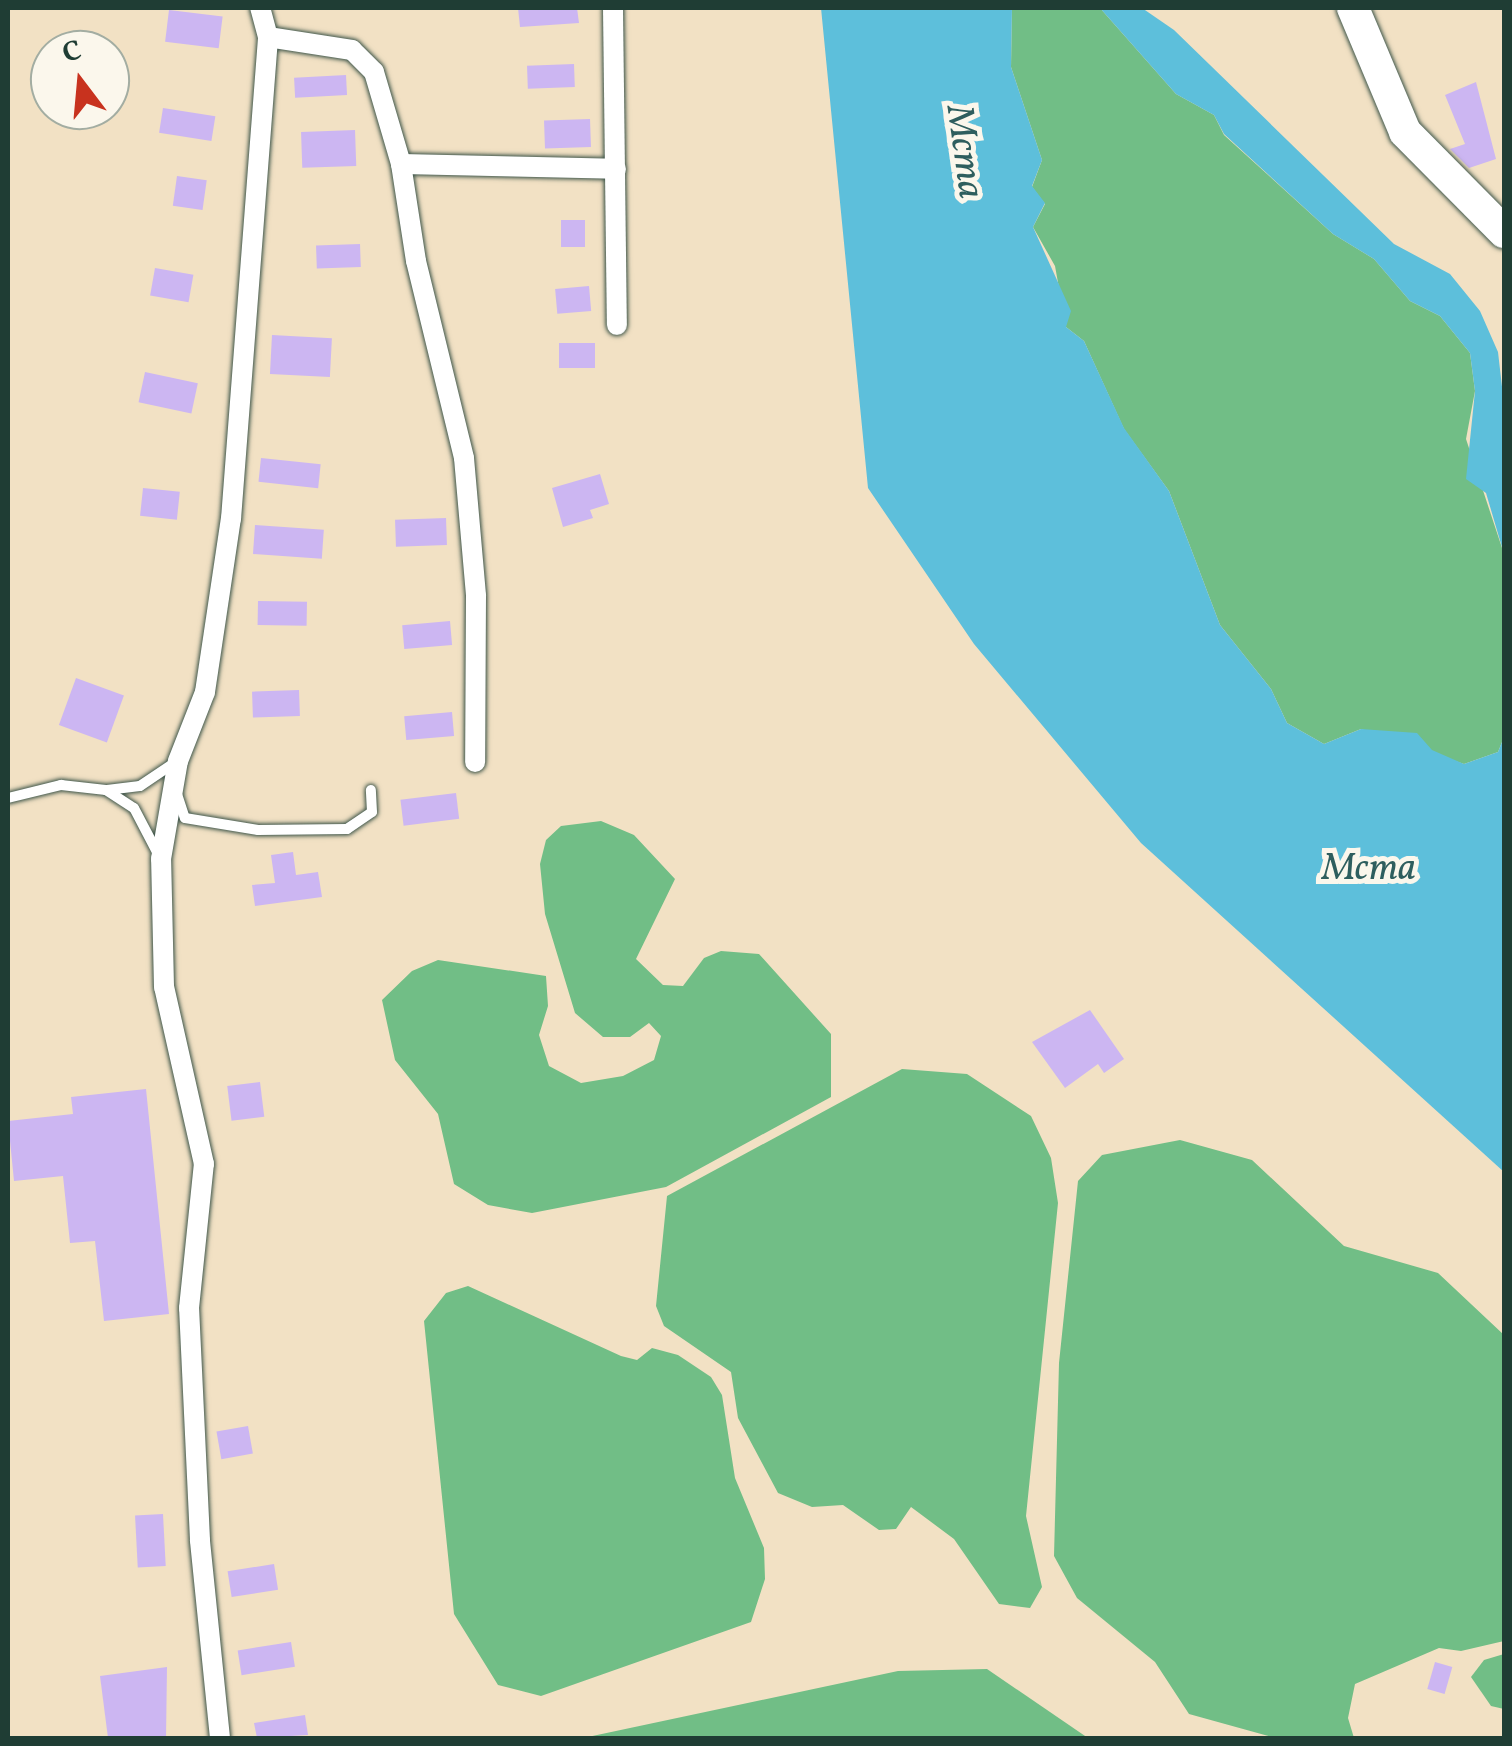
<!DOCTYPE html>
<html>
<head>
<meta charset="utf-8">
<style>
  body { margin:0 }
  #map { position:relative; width:1512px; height:1746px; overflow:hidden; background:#f2e1c4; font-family:Vollkorn,serif }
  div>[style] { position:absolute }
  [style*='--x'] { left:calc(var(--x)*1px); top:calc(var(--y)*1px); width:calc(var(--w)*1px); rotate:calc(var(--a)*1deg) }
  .forest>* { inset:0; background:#71be86 }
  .water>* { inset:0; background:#5dbfdb }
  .building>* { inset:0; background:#ccb6f2; transform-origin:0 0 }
  .roads { filter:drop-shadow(0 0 2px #3f564a) drop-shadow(0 0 2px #3f564a) }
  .lane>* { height:10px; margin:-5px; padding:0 5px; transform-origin:5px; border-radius:5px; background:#fff }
  .street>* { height:20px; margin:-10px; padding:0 10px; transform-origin:10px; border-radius:10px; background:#fff }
  .primary>* { height:32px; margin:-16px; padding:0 16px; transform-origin:16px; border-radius:16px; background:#fff }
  span { translate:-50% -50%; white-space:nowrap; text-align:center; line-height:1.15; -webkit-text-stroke:10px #fbf7ec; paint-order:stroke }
  .water-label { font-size:38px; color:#2e5e5e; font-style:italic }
  .frame { position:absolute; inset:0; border:10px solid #1f3d34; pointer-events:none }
  .north { position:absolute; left:30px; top:30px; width:100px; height:100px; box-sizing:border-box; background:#fbf7ec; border:2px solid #a3ada2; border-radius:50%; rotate:344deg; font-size:28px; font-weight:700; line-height:40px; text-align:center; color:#1f3d34 }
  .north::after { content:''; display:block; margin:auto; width:35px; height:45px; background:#c8321e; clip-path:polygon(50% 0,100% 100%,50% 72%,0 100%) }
</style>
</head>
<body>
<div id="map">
  <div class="forest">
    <i style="clip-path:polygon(1012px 8px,1100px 8px,1176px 94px,1214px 115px,1224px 135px,1333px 234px,1374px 259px,1410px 301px,1440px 316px,1470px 353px,1475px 391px,1466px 439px,1504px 554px,1504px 737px,1498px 752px,1464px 764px,1361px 729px,1324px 744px,1287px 723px,1271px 689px,1220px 625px,1169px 491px,1124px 429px,1084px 341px,1066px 327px,1055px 266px,1033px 227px,1045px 204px,1032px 187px,1042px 160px,1011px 67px)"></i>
    <i style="clip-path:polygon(601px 821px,634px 835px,675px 879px,636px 959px,663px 985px,683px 986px,704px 958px,721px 951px,759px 954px,831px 1034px,831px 1097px,666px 1187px,532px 1213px,488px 1205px,454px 1184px,438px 1114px,395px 1060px,382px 1000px,412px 971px,438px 960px,546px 976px,548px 1006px,539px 1035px,549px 1066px,581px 1083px,623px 1076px,654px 1060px,661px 1036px,649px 1023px,630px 1037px,603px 1037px,575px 1013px,545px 914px,540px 864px,546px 840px,561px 826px)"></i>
    <i style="clip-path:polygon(902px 1069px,967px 1074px,1031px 1116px,1051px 1158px,1058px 1203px,1026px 1516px,1042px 1587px,1030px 1608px,999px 1604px,954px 1539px,911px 1507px,896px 1529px,879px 1530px,843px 1505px,812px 1507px,778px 1493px,738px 1418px,731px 1372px,664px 1326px,656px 1306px,667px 1196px)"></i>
    <i style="clip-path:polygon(1180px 1140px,1252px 1160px,1344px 1246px,1438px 1273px,1504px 1335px,1504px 1641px,1461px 1651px,1439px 1648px,1355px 1684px,1348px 1718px,1354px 1738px,1276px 1738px,1189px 1714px,1155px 1662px,1077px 1598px,1054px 1556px,1059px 1363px,1078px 1181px,1102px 1155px)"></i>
    <i style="clip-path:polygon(468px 1286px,621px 1356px,637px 1360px,652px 1348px,678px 1355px,711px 1377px,722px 1395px,735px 1478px,764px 1548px,765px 1579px,751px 1622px,541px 1696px,498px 1685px,454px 1614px,424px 1321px,446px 1293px)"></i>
    <i style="clip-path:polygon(1504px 1654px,1504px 1709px,1491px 1706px,1471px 1677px,1484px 1660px)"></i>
    <i style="clip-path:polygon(987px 1669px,1088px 1738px,583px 1738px,898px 1671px)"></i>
  </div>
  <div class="water">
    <i style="clip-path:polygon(821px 8px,1012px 8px,1011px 67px,1042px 160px,1032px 186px,1045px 203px,1033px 227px,1071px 311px,1066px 327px,1084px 341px,1124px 428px,1169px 491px,1220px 625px,1271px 689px,1287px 723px,1324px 744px,1361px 729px,1417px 733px,1432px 750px,1464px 764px,1498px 752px,1504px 737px,1504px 1172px,1141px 843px,974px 644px,868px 488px)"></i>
    <i style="clip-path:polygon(1100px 8px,1142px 8px,1174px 30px,1394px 244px,1450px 274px,1480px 311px,1498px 352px,1504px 404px,1504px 554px,1486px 493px,1466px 479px,1475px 391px,1470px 353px,1440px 316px,1410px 301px,1374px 259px,1333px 234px,1224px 134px,1214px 115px,1176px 94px)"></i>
  </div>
  <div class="building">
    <i style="clip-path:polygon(518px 8px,577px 8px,579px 23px,520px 27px)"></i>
    <i style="left:169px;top:10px;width:54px;height:32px;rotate:7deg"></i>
    <i style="left:574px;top:64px;width:23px;height:47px;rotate:88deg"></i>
    <i style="left:346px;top:75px;width:20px;height:52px;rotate:87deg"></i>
    <i style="clip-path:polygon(1476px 82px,1496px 159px,1469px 168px,1450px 149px,1465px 144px,1445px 95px)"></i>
    <i style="left:163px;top:108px;width:53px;height:25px;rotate:9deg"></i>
    <i style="left:590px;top:119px;width:28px;height:46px;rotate:88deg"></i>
    <i style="left:355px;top:130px;width:36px;height:54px;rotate:88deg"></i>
    <i style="left:177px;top:176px;width:30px;height:30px;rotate:8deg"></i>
    <i style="left:561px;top:220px;width:24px;height:27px"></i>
    <i style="left:360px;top:244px;width:23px;height:44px;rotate:88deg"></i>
    <i style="left:155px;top:268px;width:39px;height:28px;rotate:10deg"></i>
    <i style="left:589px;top:286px;width:25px;height:34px;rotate:85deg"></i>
    <i style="left:272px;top:335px;width:60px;height:39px;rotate:3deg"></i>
    <i style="left:559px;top:343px;width:36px;height:25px"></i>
    <i style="left:145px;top:372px;width:54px;height:31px;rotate:12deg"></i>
    <i style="left:261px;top:458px;width:60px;height:24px;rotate:6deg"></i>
    <i style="clip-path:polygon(600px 474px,609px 504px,590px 510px,593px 518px,563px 527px,552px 488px)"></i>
    <i style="left:143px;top:488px;width:37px;height:28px;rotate:6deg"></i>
    <i style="left:446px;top:518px;width:27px;height:51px;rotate:88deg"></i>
    <i style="left:255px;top:525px;width:69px;height:29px;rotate:4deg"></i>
    <i style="left:258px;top:601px;width:49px;height:24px;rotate:1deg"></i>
    <i style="left:450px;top:621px;width:24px;height:48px;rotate:85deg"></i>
    <i style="left:76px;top:678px;width:51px;height:50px;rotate:20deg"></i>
    <i style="left:299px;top:690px;width:26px;height:47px;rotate:88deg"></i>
    <i style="left:452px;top:712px;width:24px;height:48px;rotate:85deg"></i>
    <i style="left:456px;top:793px;width:26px;height:56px;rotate:83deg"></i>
    <i style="clip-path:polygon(293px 852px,296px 875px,318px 872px,322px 897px,255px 906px,252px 885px,275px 883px,271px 855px)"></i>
    <i style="clip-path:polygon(1090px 1010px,1124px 1059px,1104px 1073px,1098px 1064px,1065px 1088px,1032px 1042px)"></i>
    <i style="left:260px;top:1082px;width:35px;height:33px;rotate:83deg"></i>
    <i style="clip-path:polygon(146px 1089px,169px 1314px,104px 1321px,95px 1241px,70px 1243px,63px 1176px,14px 1181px,8px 1121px,73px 1114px,71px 1097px)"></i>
    <i style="left:248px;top:1426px;width:28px;height:32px;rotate:80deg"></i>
    <i style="left:163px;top:1514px;width:52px;height:28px;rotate:87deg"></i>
    <i style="left:274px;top:1564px;width:26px;height:47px;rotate:81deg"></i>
    <i style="left:291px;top:1642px;width:25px;height:54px;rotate:81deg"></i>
    <i style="left:1435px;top:1662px;width:18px;height:28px;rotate:16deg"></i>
    <i style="clip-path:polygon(167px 1667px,166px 1738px,108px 1738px,100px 1676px)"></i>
    <i style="clip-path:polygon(305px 1715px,308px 1735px,257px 1738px,254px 1723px)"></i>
  </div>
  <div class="roads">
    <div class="lane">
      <i style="--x:107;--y:790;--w:33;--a:-7"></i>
      <i style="--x:140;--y:786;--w:45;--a:-34"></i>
      <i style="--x:177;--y:794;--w:25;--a:72"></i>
      <i style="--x:185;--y:818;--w:74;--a:9.3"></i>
      <i style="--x:258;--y:830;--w:89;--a:-0.6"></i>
      <i style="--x:347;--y:829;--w:30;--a:-34"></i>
      <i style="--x:372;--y:812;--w:22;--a:-93"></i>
      <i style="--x:8;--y:798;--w:55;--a:-13.8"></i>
      <i style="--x:61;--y:785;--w:45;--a:6.3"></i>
      <i style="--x:106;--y:790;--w:33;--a:33"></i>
      <i style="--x:134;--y:808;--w:52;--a:62.4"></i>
    </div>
    <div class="street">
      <i style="--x:613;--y:8;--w:317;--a:89.3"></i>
      <i style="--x:268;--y:37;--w:85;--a:8.8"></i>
      <i style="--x:352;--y:50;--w:31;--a:45"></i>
      <i style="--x:374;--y:72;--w:96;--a:73.6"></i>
      <i style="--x:401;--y:164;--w:98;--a:81.2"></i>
      <i style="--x:416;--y:261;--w:203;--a:76.3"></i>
      <i style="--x:464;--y:458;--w:139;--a:85"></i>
      <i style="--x:476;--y:596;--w:166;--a:90.3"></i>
      <i style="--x:401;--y:164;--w:215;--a:1.3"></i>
      <i style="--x:220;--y:1738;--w:199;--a:-95.8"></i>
      <i style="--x:200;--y:1540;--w:232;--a:-92.7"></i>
      <i style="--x:189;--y:1308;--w:145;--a:-84.1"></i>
      <i style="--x:204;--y:1164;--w:181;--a:-102.7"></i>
      <i style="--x:164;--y:987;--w:128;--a:-91.3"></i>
      <i style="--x:161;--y:859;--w:99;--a:-80.2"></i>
      <i style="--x:178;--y:761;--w:74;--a:-68.6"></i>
      <i style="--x:205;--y:692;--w:175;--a:-81.5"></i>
      <i style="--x:231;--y:519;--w:483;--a:-85.6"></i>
      <i style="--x:268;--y:37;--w:30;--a:-105"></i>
    </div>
    <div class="primary">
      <i style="--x:1353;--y:8;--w:134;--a:67.2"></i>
      <i style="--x:1405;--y:132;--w:141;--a:45.3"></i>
    </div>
  </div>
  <div class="water-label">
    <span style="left:963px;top:152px;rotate:82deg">Мста</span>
    <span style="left:1369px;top:870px">Мста</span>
  </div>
  <div class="frame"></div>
  <div class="north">С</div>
</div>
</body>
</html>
